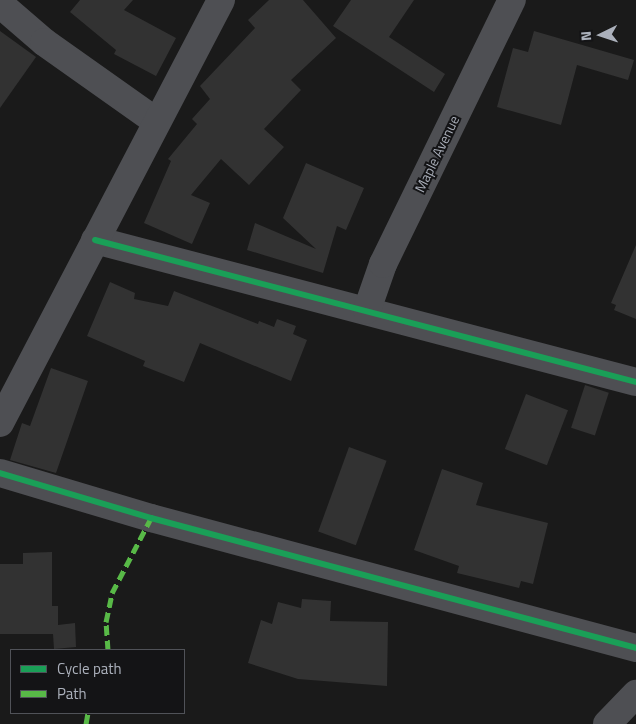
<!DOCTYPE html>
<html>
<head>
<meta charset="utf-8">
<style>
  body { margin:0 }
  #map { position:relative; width:636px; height:724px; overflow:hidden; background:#1a1a1a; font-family:"Titillium Web",sans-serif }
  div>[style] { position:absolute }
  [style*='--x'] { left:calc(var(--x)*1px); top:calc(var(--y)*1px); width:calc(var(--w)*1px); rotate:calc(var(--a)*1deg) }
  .building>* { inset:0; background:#323232; transform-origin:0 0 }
  .minor>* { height:28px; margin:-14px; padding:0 14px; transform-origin:14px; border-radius:14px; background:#4e4f53 }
  .quiet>* { height:5px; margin-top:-2.5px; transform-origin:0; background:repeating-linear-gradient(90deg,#58b947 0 10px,transparent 0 15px) }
  .cycleway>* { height:6px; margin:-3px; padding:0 3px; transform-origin:3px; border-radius:3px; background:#1a9f57 }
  span { translate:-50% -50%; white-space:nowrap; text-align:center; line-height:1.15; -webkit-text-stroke:4px #141416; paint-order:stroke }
  .street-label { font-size:14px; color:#abb0bb }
  .legend { position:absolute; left:10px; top:649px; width:175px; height:65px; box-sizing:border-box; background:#141416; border:1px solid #505258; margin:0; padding:6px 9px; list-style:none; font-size:15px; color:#abb0bb }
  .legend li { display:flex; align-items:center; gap:10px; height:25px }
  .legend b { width:25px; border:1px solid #505258 }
  .north { position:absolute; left:576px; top:10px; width:50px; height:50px; -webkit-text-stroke:4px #141416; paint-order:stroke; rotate:266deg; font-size:14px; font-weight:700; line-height:20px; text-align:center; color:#abb0bb }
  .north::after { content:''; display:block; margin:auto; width:18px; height:22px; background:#abb0bb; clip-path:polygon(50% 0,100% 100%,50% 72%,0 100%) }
</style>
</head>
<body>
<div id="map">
  <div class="building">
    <i style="clip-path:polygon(80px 0,133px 0,124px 10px,176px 38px,156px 76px,114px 54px,116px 50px,70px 12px)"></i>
    <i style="clip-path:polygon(269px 0,303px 0,336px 38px,291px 80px,301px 90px,264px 129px,284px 147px,249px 185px,221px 159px,191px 195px,210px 203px,192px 244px,144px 223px,171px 161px,168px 159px,197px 124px,192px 119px,210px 99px,200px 86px,255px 28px,248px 20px)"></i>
    <i style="clip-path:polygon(351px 0,414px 0,389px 37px,445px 74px,434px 92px,333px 26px)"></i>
    <i style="clip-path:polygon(0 31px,36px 57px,0 108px)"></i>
    <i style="clip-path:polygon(534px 31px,634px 60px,628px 80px,577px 65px,561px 125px,497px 107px,513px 48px,528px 52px)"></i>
    <i style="clip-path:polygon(306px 163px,364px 188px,346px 230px,337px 226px,323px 273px,247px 250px,255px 223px,316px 249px,283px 218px)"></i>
    <i style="clip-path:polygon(636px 245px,636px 319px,614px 310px,616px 305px,611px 303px)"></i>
    <i style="clip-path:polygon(110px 282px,135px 293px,134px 299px,168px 306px,174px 291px,258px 324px,259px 321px,274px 327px,277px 319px,296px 326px,293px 334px,307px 340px,291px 381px,200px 343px,184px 382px,143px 366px,145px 361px,87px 336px)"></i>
    <i style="clip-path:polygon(51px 368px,88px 381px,56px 473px,10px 460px,22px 423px,30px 426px)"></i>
    <i style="left:585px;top:385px;width:25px;height:45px;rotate:18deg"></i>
    <i style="left:526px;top:394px;width:45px;height:59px;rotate:21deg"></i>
    <i style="left:349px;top:447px;width:40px;height:90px;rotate:20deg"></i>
    <i style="clip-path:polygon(442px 469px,483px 483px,476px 505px,548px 523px,533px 584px,521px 581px,519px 588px,457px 573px,459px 566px,414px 550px)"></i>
    <i style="clip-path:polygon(52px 552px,52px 606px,58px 606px,58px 625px,75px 623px,76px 647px,54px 649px,53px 634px,0 634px,0 564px,23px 564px,23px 553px)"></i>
    <i style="clip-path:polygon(302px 599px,331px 601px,330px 621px,388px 622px,387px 686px,298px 679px,248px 663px,261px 620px,272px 624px,278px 602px,301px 608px)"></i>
  </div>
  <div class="minor">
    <i style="--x:0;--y:4;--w:58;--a:40.8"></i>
    <i style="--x:44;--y:42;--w:138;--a:35.3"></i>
    <i style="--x:95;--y:240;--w:559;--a:14.71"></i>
    <i style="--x:367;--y:310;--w:49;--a:-70.8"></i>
    <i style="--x:383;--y:264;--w:294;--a:-64"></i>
    <i style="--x:0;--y:423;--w:477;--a:-62.4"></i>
    <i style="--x:0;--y:473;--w:158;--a:16.6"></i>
    <i style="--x:151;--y:518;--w:502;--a:15"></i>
    <i style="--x:607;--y:724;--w:42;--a:-46"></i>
  </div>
  <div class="quiet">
    <i style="--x:108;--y:650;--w:28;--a:-94"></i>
    <i style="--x:106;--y:622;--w:30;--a:-78"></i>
    <i style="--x:112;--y:593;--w:85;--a:-62.5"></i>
    <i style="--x:86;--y:724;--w:11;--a:-80"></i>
  </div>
  <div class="cycleway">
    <i style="--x:95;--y:240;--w:559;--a:14.71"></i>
    <i style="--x:0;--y:473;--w:158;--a:16.6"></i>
    <i style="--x:151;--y:518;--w:502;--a:15"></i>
  </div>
  <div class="street-label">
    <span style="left:437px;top:154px;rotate:-64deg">Maple Avenue</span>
  </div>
  <ul class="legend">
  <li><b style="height:6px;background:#1a9f57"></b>Cycle path</li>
  <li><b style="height:6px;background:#58b947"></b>Path</li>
  </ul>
  <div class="north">N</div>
</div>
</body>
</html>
